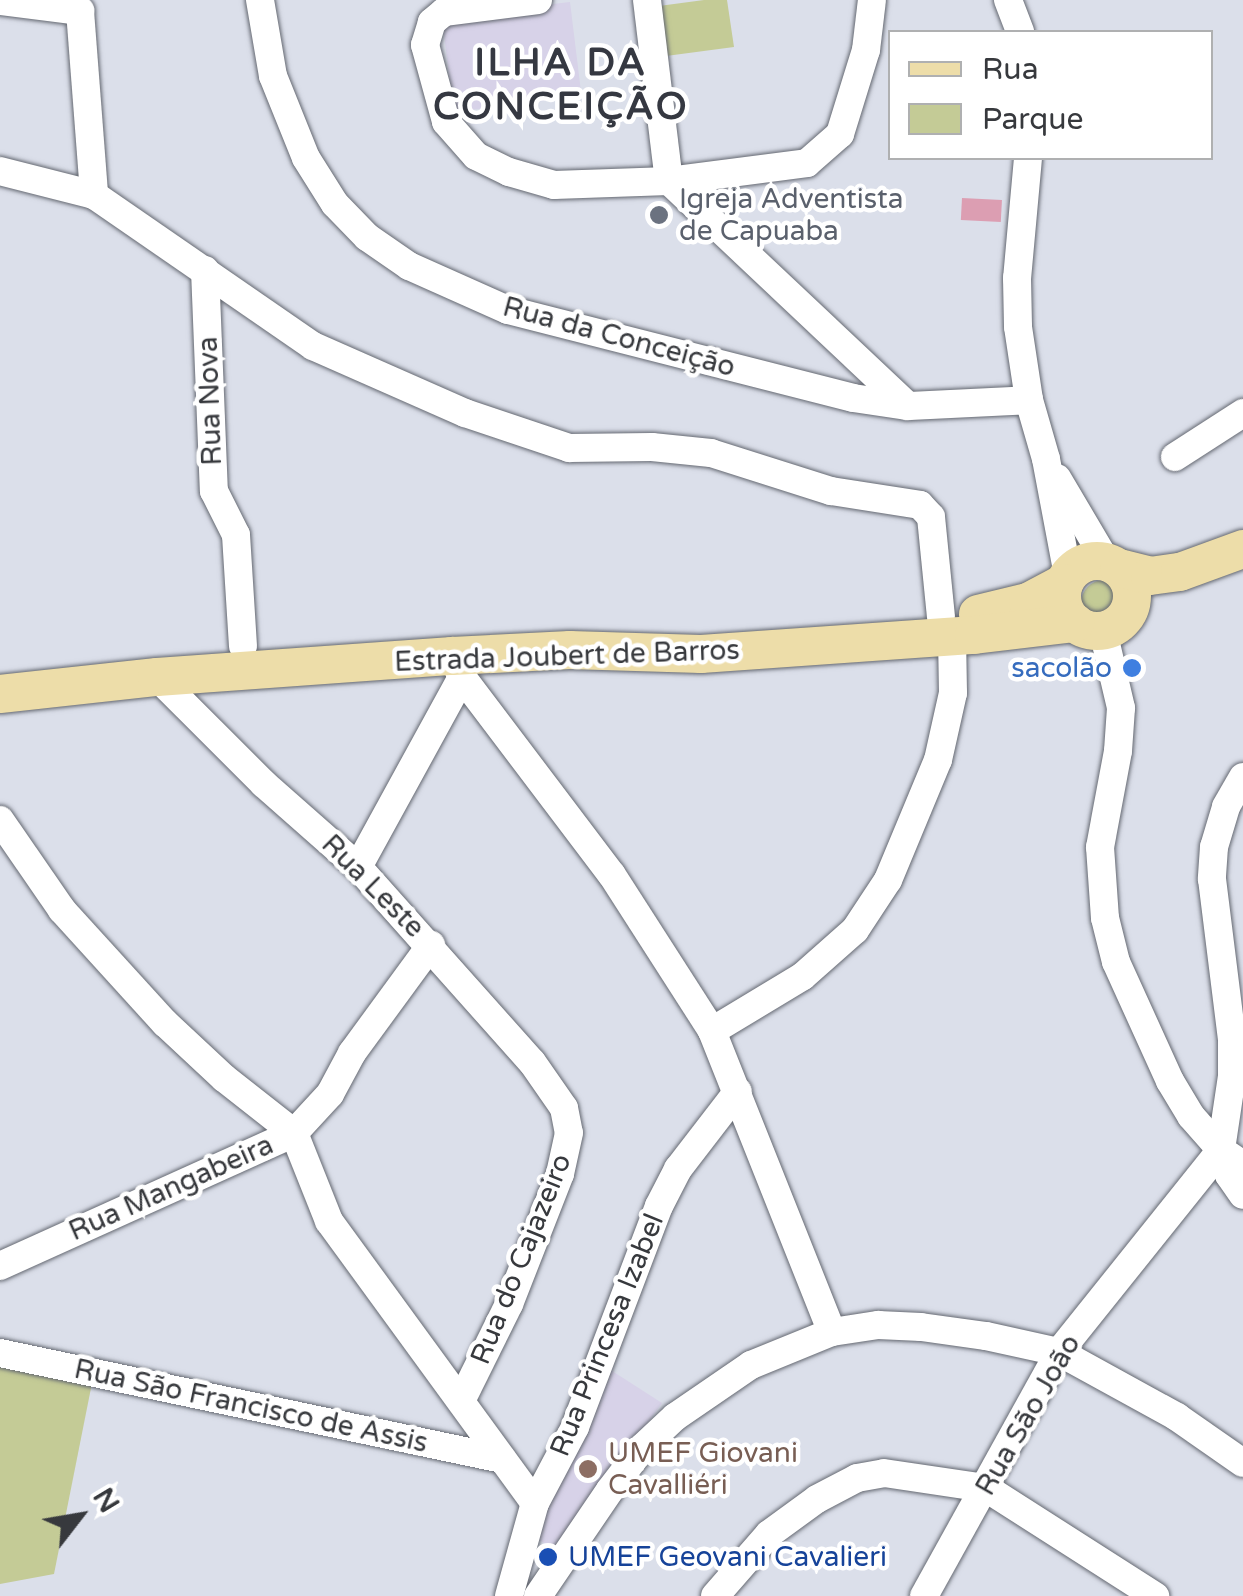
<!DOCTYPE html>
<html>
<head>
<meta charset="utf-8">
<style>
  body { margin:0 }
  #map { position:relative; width:1243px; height:1596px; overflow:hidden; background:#dbdfea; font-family:"Varela Round",sans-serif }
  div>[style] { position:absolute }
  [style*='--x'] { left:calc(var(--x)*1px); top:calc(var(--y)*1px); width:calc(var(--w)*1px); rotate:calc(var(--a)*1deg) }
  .education>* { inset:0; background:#d7d2e8; transform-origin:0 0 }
  .green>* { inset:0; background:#c4cb96 }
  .round { border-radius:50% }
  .building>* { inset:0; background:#dc9eb2; transform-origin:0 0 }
  .roads { filter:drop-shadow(0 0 2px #646871) drop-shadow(0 0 2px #646871) }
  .minor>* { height:28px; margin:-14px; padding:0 14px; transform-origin:14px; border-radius:14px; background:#fff }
  .major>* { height:38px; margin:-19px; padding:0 19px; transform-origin:19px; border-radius:19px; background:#eddda9 }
  .major>.ring { margin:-19px; padding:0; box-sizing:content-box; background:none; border:38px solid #eddda9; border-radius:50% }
  .dots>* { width:28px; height:28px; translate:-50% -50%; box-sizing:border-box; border:5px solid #fff; border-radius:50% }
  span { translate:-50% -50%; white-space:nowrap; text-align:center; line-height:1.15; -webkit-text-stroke:9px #fff; paint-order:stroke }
  .worship-label { font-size:28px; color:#5b616d }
  .left { translate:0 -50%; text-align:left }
  .street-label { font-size:28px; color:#37393d }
  .shop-label { font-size:28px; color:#366cbe }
  .right { translate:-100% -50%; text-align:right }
  .education-label { font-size:28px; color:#785e54 }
  .transit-label { font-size:28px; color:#164399 }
  .district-label { font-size:38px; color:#353841; font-weight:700; letter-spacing:2.5px }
  .legend { position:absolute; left:888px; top:30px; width:325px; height:130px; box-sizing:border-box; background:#fff; border:2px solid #afb0b1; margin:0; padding:12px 18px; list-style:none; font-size:30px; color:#37393d }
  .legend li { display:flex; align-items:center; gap:20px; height:50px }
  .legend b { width:50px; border:2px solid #afb0b1 }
  .north { position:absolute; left:30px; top:1466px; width:100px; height:100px; -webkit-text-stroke:8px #fff; paint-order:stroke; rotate:59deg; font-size:28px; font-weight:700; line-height:40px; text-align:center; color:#37393d }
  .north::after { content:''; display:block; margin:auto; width:35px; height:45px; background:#37393d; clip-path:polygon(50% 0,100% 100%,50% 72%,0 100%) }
</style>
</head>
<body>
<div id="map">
  <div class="education">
    <i style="left:570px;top:2px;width:95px;height:129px;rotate:83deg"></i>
    <i style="clip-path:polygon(606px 1367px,662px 1403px,556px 1550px,532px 1536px)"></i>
  </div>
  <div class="green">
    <i style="clip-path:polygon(704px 0,727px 0,734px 47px,666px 56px,659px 6px)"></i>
    <i class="round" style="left:1081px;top:580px;width:46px;height:46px"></i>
    <i style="clip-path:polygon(0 1363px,92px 1383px,54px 1574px,0 1584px)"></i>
  </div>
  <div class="building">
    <i style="left:962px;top:198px;width:40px;height:22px;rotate:3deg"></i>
  </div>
  <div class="roads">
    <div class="minor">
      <i style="--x:260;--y:0;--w:77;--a:80.3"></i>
      <i style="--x:273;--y:76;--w:88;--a:68.1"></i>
      <i style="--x:306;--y:158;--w:54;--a:57.8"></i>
      <i style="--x:335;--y:204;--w:46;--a:45.9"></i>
      <i style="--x:367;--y:237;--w:51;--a:34.6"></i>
      <i style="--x:409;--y:266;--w:108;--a:24"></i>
      <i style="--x:508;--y:310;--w:356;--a:14.3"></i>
      <i style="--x:853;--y:398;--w:56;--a:8.3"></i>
      <i style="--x:908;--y:406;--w:121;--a:-2.8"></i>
      <i style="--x:538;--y:0;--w:95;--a:172.7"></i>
      <i style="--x:444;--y:12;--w:16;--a:140"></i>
      <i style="--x:432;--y:22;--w:24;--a:107"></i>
      <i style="--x:425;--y:45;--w:80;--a:74.7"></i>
      <i style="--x:446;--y:122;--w:45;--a:48.6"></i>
      <i style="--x:476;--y:156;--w:37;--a:26"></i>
      <i style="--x:509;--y:172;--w:47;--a:16.1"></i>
      <i style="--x:554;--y:185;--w:115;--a:-2"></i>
      <i style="--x:669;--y:181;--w:139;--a:-7.4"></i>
      <i style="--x:807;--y:163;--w:44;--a:-41.3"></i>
      <i style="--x:840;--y:134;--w:88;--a:-72.8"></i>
      <i style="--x:866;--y:50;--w:50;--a:-83.2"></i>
      <i style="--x:647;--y:0;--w:182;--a:83.1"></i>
      <i style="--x:669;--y:181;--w:328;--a:43.3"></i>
      <i style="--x:1008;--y:0;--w:34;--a:69"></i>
      <i style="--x:0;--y:1;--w:81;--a:7.1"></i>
      <i style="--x:80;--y:11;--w:185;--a:85.6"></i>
      <i style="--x:1028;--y:158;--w:121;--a:95.2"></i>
      <i style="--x:1017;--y:278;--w:49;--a:88.8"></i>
      <i style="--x:1018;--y:327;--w:74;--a:81.4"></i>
      <i style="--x:1029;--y:400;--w:61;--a:73.9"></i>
      <i style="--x:1046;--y:459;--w:118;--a:79.3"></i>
      <i style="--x:0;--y:171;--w:97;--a:14.3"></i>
      <i style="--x:94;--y:195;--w:266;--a:34.6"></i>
      <i style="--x:313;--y:346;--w:166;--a:23.8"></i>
      <i style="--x:465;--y:413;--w:110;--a:18.6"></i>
      <i style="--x:569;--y:448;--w:83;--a:-0.7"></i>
      <i style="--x:652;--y:447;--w:59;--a:5.8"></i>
      <i style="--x:711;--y:453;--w:126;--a:17.6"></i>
      <i style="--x:831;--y:491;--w:90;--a:8.9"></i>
      <i style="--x:920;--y:505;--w:16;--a:47"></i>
      <i style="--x:931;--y:517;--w:100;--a:84.3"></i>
      <i style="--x:205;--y:270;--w:221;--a:87.7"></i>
      <i style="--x:214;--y:491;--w:49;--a:63.4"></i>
      <i style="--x:236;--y:535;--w:111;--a:86.4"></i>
      <i style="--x:1175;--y:457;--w:81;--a:-32.9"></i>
      <i style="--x:1057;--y:478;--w:96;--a:59.4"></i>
      <i style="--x:1103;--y:631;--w:79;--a:76.8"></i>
      <i style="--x:1121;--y:708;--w:43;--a:94"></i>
      <i style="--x:1118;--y:751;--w:98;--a:100.6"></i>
      <i style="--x:1100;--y:847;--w:71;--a:86"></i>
      <i style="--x:1105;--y:918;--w:45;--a:76"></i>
      <i style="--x:1116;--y:962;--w:131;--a:65.6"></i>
      <i style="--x:1170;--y:1081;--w:41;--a:59"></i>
      <i style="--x:1191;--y:1116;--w:45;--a:48.6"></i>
      <i style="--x:1221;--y:1150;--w:27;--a:34"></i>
      <i style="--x:452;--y:656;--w:23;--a:65"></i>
      <i style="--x:462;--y:677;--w:248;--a:52.9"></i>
      <i style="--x:612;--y:875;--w:185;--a:57.3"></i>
      <i style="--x:712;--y:1031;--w:324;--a:68.3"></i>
      <i style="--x:157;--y:677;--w:151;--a:45"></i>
      <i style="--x:264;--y:784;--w:125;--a:41.4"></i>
      <i style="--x:358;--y:867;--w:261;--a:48.3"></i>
      <i style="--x:532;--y:1062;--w:56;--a:55.2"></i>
      <i style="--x:564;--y:1108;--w:25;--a:79"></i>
      <i style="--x:569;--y:1133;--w:42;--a:102.4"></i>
      <i style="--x:560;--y:1174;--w:140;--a:111.4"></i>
      <i style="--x:509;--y:1304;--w:108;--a:116.3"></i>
      <i style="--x:1243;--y:777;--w:34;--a:120"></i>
      <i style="--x:1226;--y:807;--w:42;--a:106.7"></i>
      <i style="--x:1214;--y:847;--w:32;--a:94"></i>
      <i style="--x:1212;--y:879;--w:161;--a:82.9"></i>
      <i style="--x:1232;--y:1039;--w:37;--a:90"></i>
      <i style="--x:1232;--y:1076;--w:75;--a:98.5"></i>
      <i style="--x:1221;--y:1150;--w:26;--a:72"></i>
      <i style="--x:1229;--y:1175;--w:24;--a:55"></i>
      <i style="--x:0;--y:820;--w:109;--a:55.4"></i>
      <i style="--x:62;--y:910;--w:153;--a:47.7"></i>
      <i style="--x:165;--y:1023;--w:81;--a:43"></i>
      <i style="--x:224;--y:1078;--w:89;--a:38.2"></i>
      <i style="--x:294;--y:1133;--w:95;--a:68.3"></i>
      <i style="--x:329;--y:1221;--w:349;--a:53.9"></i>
      <i style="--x:358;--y:867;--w:217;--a:-61.3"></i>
      <i style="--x:712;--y:1031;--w:106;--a:-31.1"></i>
      <i style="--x:803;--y:976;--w:69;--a:-41.5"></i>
      <i style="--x:855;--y:930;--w:60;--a:-56.6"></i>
      <i style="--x:888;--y:880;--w:130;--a:-67.4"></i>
      <i style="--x:938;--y:760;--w:69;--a:-77.4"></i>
      <i style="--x:953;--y:693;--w:56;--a:-91"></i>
      <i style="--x:0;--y:1266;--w:323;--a:-24.3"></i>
      <i style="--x:294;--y:1133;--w:53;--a:-47.3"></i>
      <i style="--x:330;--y:1094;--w:47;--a:-61.8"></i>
      <i style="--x:352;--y:1053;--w:134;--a:-53.8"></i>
      <i style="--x:0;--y:1353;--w:513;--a:11.92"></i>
      <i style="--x:509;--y:1596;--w:97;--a:-74.4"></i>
      <i style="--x:535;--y:1503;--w:86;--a:-62.2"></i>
      <i style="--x:575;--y:1427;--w:236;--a:-69.2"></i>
      <i style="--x:659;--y:1206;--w:42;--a:-62.8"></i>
      <i style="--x:678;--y:1169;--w:98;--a:-52.4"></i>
      <i style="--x:538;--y:1596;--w:128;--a:-55.8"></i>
      <i style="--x:610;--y:1490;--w:54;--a:-52.5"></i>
      <i style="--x:643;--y:1447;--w:44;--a:-43.2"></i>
      <i style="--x:675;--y:1417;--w:92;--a:-34.4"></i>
      <i style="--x:751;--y:1365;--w:87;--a:-22.2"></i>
      <i style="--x:832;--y:1332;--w:47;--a:-8.7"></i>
      <i style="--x:878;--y:1325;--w:43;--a:2.7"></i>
      <i style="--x:921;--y:1327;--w:66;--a:7.9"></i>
      <i style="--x:986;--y:1336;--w:75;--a:12.4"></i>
      <i style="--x:1059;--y:1352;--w:135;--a:28.8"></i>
      <i style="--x:1177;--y:1417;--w:80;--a:34.9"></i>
      <i style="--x:715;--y:1596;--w:82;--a:-48.9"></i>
      <i style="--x:769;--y:1534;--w:59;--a:-36.1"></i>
      <i style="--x:817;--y:1499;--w:45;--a:-27.7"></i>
      <i style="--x:857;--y:1478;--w:27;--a:-10"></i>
      <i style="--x:884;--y:1473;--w:103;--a:8.4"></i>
      <i style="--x:986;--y:1488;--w:201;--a:32.6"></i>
      <i style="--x:924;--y:1596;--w:279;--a:-61"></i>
      <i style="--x:1059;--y:1352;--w:259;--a:-51.3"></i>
    </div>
    <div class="major">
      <i class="ring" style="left:1062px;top:561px;width:32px;height:32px"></i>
      <i style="--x:1119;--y:568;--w:32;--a:14"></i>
      <i style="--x:1150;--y:576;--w:30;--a:-8"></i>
      <i style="--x:1180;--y:572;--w:67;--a:-20.1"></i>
      <i style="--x:978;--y:614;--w:51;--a:-13.5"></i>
      <i style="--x:1028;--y:602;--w:41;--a:-27.8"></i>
      <i style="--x:0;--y:694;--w:158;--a:-6.2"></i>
      <i style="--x:157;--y:677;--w:296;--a:-4.1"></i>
      <i style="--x:452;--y:656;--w:118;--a:-2.9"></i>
      <i style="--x:570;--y:650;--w:131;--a:1.7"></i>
      <i style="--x:701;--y:654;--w:274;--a:-4"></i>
      <i style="--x:974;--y:635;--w:102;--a:-6.8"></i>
    </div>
  </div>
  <div class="dots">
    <i style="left:659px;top:215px;background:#6b7280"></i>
    <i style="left:1132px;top:668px;background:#3f7fe0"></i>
    <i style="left:588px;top:1469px;background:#8d6e63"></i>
    <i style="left:548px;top:1557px;background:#1a4fb4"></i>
  </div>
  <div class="worship-label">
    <span class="left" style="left:679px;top:215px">Igreja Adventista<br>de Capuaba</span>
  </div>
  <div class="street-label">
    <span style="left:619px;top:337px;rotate:15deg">Rua da Conceição</span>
    <span style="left:210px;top:401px;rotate:-92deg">Rua Nova</span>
    <span style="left:567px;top:656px;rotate:-2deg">Estrada Joubert de Barros</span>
    <span style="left:373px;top:886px;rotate:45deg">Rua Leste</span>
    <span style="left:171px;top:1188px;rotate:-24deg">Rua Mangabeira</span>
    <span style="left:521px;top:1259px;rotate:-68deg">Rua do Cajazeiro</span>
    <span style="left:607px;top:1335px;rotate:-68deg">Rua Princesa Izabel</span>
    <span style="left:251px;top:1406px;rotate:12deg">Rua São Francisco de Assis</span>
    <span style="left:1028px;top:1415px;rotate:-60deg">Rua São João</span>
  </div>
  <div class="shop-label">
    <span class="right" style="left:1112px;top:668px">sacolão</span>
  </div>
  <div class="education-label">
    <span class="left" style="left:608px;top:1469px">UMEF Giovani<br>Cavalliéri</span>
  </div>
  <div class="transit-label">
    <span class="left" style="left:568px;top:1557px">UMEF Geovani Cavalieri</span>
  </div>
  <div class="district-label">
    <span style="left:561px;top:86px">ILHA DA<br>CONCEIÇÃO</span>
  </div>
  <ul class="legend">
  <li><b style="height:12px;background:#eddda9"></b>Rua</li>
  <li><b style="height:28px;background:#c4cb96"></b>Parque</li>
  </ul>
  <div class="north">N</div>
</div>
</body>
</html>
